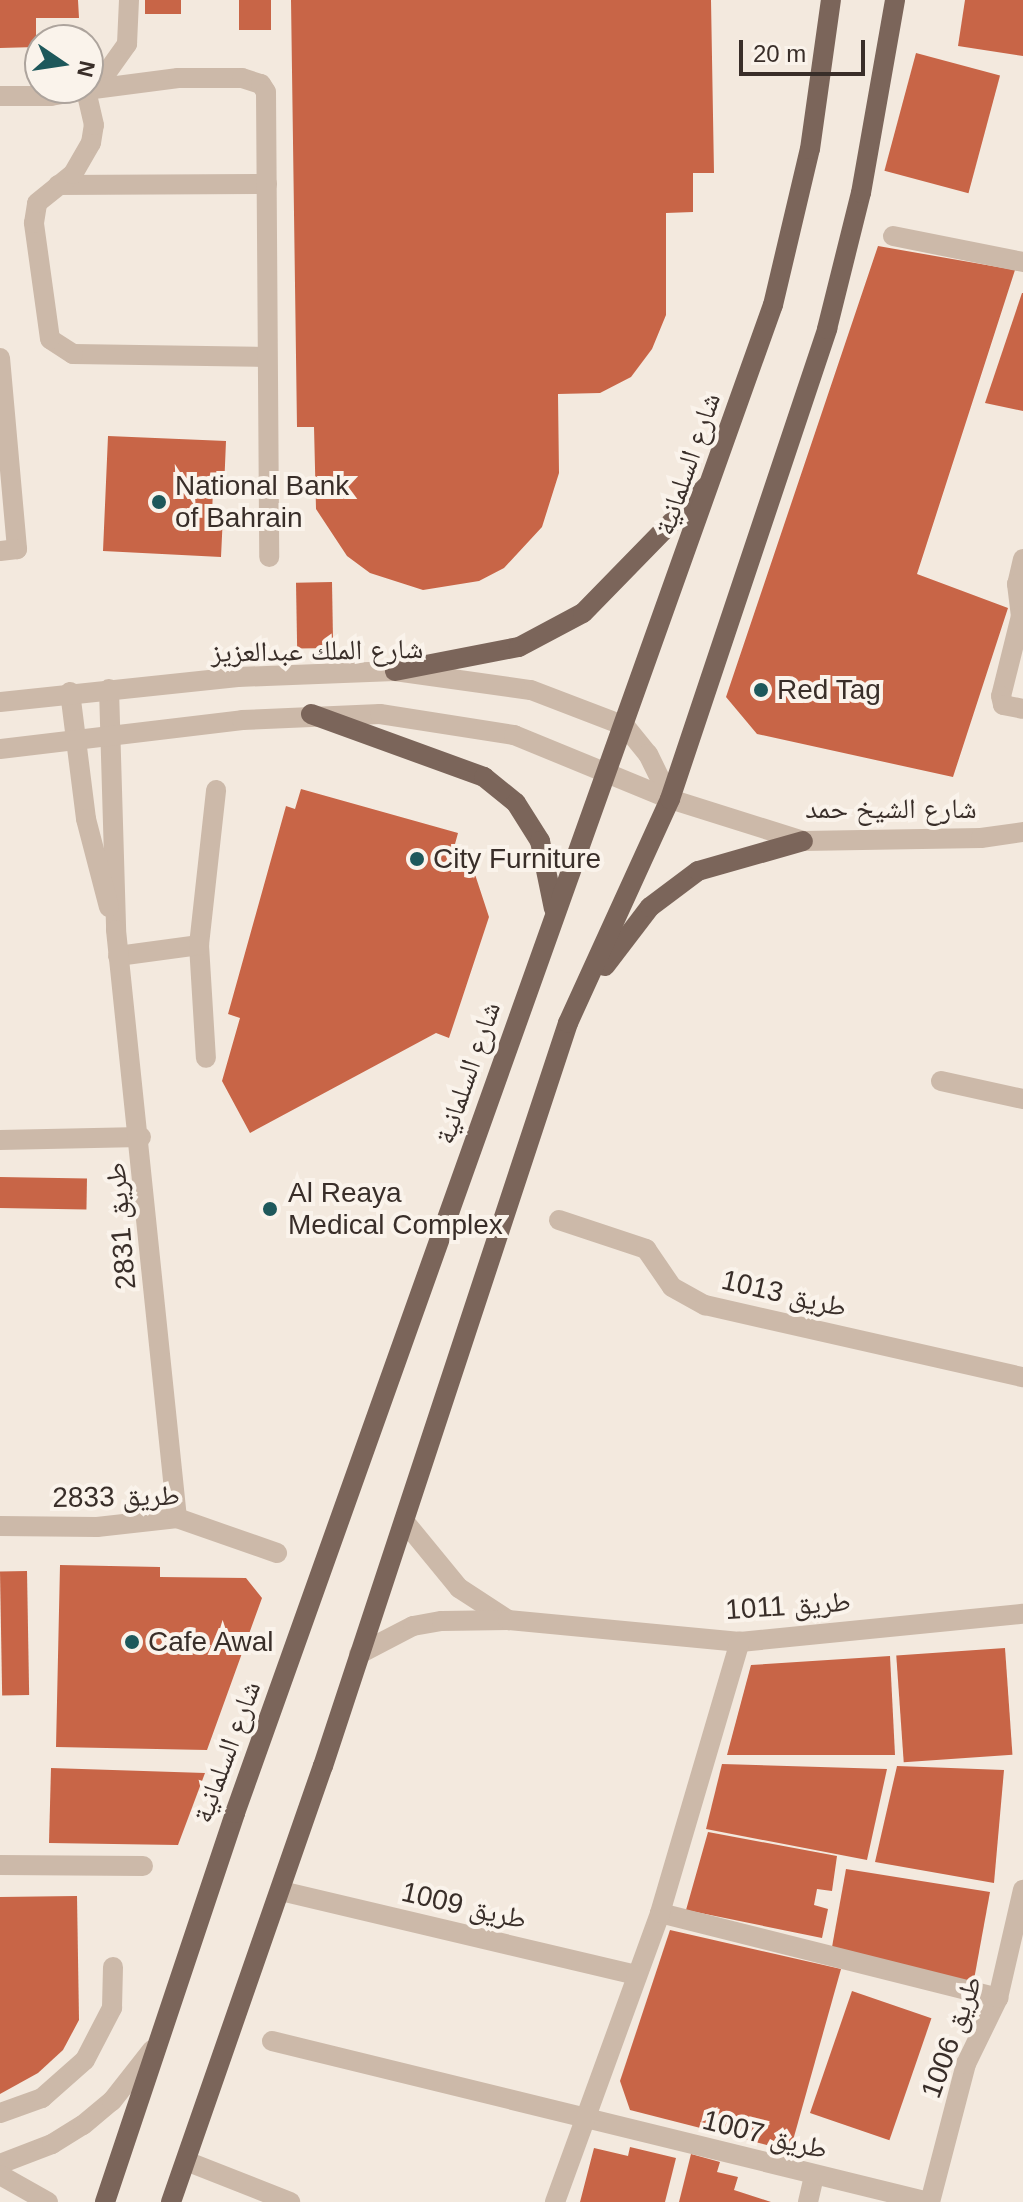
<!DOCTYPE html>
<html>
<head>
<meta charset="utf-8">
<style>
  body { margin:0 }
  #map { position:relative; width:1023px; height:2202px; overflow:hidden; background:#f3e9de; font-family:Helvetica,"Noto Naskh Arabic",sans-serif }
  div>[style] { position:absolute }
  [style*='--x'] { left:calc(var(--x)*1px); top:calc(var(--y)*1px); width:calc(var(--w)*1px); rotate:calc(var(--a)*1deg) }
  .building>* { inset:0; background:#c86547; transform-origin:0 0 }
  .service>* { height:20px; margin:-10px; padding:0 10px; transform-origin:10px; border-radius:10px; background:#ccb9a9 }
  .minor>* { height:20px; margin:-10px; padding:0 10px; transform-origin:10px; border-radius:10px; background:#ccb9a9 }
  .tertiary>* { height:20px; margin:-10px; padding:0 10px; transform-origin:10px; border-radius:10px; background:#ccb9a9 }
  .primary>* { height:20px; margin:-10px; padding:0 10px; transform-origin:10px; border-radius:10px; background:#7b655a }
  .dots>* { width:22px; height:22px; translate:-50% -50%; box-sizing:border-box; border:4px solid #faf3eb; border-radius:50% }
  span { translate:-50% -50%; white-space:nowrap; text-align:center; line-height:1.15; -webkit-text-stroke:8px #faf3eb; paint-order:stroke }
  .street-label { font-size:28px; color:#392e29 }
  .poi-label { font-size:28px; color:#392e29 }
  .left { translate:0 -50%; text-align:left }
  .north { position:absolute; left:24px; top:24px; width:80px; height:80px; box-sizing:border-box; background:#faf3eb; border:2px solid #ada49d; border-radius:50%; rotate:103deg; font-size:22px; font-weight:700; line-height:32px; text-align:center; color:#392e29 }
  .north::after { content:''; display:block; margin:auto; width:28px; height:36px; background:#1e585b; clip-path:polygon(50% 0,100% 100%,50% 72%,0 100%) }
  .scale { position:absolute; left:739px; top:40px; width:126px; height:36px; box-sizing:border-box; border:4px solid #392e29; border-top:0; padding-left:10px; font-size:24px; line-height:28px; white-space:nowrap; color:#392e29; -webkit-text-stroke:6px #faf3eb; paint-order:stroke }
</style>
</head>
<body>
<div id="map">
  <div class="building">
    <i style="clip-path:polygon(0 0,78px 0,79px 18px,36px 18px,36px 47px,0 48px)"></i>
    <i style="left:145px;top:0;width:36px;height:14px"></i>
    <i style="left:239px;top:0;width:32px;height:30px"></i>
    <i style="clip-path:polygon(291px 0,711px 0,714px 173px,693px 173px,693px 212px,666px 213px,666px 315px,652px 349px,631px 377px,600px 393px,558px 394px,559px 473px,542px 527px,504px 568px,479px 581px,423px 590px,370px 573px,347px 556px,316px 509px,314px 427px,297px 427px)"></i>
    <i style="clip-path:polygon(965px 0,1023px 0,1023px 56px,958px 46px)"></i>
    <i style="left:916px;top:53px;width:87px;height:122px;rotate:15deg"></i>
    <i style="clip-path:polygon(878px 246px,1015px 270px,917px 574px,1008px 608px,953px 777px,757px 734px,726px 697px)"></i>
    <i style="clip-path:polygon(1022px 293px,1023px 293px,1023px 411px,985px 403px)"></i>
    <i style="clip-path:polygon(108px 436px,226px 441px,224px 489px,213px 489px,212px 515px,223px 515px,221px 557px,103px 551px)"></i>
    <i style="left:332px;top:582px;width:66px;height:36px;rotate:89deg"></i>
    <i style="clip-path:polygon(301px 789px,458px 833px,455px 844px,466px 847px,489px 917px,449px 1038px,436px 1033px,250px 1133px,222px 1081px,240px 1018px,228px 1014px,286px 806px,295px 809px)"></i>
    <i style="left:0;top:1177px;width:87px;height:31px;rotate:1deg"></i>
    <i style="clip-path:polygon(60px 1565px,160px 1567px,160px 1577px,246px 1578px,262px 1598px,207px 1750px,56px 1747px)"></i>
    <i style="left:27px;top:1571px;width:124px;height:27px;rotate:89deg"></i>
    <i style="left:1005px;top:1648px;width:107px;height:109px;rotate:86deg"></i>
    <i style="clip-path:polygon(890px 1656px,895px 1755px,727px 1755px,751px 1665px)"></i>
    <i style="clip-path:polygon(722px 1764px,887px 1769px,867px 1860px,706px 1829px)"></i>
    <i style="clip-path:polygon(897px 1766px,1004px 1770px,994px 1883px,875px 1862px)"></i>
    <i style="clip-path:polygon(51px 1768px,205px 1773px,178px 1845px,49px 1843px)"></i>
    <i style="clip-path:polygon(708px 1832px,837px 1856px,832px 1891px,817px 1889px,814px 1905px,828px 1909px,822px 1938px,686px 1910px)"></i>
    <i style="clip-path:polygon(846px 1869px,990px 1892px,973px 1985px,832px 1947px)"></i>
    <i style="clip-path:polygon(77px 1896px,79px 2020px,63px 2050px,38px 2073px,0 2094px,0 1897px)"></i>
    <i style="clip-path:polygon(670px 1930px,841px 1969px,790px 2151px,630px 2110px,620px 2081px)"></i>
    <i style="left:852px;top:1991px;width:84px;height:129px;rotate:19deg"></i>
    <i style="clip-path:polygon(630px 2147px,676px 2158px,665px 2202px,580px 2202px,594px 2148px,628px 2156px)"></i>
    <i style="clip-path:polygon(691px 2154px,720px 2162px,717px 2172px,738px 2177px,734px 2190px,771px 2202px,679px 2202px)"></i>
  </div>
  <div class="service">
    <i style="--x:0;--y:96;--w:51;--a:0"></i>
    <i style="--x:51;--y:96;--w:36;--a:-10"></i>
    <i style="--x:86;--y:90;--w:16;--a:-30"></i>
    <i style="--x:100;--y:82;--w:47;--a:-54.6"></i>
    <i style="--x:127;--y:44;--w:44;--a:-87.4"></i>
    <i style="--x:58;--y:185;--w:209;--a:-0.3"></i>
    <i style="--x:893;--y:236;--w:133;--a:11.3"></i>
    <i style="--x:267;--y:357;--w:194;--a:-179.1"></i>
    <i style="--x:73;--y:354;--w:27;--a:-147"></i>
    <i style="--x:50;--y:339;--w:117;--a:-97.9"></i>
    <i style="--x:34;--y:223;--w:20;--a:-81"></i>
    <i style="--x:37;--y:203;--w:46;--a:-38.9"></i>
    <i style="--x:73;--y:174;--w:36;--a:-60"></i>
    <i style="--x:91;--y:143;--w:18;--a:-81"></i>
    <i style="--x:94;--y:125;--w:36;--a:-103"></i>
    <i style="--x:86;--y:90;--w:93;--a:-7.4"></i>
    <i style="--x:178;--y:78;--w:64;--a:0"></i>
    <i style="--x:242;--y:78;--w:20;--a:18"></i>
    <i style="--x:261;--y:84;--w:9;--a:58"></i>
    <i style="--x:266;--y:92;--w:465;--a:89.6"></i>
    <i style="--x:0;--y:358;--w:192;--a:84.9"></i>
    <i style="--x:17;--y:549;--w:17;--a:173"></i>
    <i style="--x:1023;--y:559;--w:26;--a:103"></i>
    <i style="--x:1017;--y:584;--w:32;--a:83"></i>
    <i style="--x:1021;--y:616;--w:82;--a:104"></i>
    <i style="--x:1001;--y:696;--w:9;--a:77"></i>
    <i style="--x:1003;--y:705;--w:20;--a:11"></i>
    <i style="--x:199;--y:945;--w:113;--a:86.5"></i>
    <i style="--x:118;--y:956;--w:82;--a:-7.7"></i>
    <i style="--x:199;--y:945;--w:156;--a:-83.7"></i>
    <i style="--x:941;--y:1081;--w:84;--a:12.4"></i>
    <i style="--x:0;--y:1140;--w:141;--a:-1.2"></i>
    <i style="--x:281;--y:1891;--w:364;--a:13.3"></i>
    <i style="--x:0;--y:2113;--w:45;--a:-19.7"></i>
    <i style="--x:42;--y:2098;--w:57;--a:-41.5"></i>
    <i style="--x:85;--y:2060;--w:59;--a:-62.6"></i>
    <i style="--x:112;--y:2008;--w:41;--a:-88.6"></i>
    <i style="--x:186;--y:2161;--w:112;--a:21.5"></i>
    <i style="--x:808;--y:2202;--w:27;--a:-77"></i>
  </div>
  <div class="minor">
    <i style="--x:109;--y:689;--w:241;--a:88.3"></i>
    <i style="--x:116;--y:930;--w:591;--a:84.08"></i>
    <i style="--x:70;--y:692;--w:128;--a:82.8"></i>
    <i style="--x:86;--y:819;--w:91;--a:75.4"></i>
    <i style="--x:559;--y:1220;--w:92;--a:18.4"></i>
    <i style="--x:646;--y:1249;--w:46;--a:55.6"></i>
    <i style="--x:672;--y:1287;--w:38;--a:29"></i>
    <i style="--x:705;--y:1305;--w:326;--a:12.8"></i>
    <i style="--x:404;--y:1521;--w:87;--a:50.6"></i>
    <i style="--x:459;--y:1588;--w:59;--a:33.1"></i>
    <i style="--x:0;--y:1526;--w:97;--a:0.6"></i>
    <i style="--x:97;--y:1527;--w:81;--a:-6.4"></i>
    <i style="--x:177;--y:1518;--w:106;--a:19.3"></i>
    <i style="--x:359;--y:1654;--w:61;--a:-27.4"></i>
    <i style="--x:413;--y:1626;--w:29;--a:-10"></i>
    <i style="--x:442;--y:1621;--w:66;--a:-0.9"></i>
    <i style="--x:508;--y:1620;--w:233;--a:5.4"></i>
    <i style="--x:740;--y:1642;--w:284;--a:-5.7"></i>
    <i style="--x:0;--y:1865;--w:143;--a:0.4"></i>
    <i style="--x:660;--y:1913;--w:349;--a:14.1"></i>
    <i style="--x:272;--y:2041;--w:676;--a:13.77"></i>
    <i style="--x:0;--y:2164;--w:56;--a:-21"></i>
    <i style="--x:52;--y:2144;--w:36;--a:-32"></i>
    <i style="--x:83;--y:2125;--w:38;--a:-40"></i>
    <i style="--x:112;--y:2101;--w:65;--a:-51.9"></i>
    <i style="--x:0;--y:2175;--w:55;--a:29.4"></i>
    <i style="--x:555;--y:2202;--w:307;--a:-70"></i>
    <i style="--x:660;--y:1913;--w:283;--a:-73.6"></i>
    <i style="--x:930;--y:2202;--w:143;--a:-75.4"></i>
    <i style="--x:966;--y:2064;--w:73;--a:-64.1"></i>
    <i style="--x:998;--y:1998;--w:111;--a:-77"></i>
  </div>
  <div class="tertiary">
    <i style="--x:0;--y:702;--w:239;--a:-6"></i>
    <i style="--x:238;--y:677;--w:157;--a:-2.2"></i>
    <i style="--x:395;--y:671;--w:137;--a:8"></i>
    <i style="--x:531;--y:690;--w:101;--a:21"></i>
    <i style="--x:625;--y:726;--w:36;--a:51"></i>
    <i style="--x:648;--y:754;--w:50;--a:63.9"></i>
    <i style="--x:0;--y:749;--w:244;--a:-6.8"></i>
    <i style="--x:242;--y:720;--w:138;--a:-2.5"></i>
    <i style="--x:380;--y:714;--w:136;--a:8.9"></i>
    <i style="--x:514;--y:735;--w:169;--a:22.3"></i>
    <i style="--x:670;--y:799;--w:139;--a:17.5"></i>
    <i style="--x:803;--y:841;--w:178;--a:-1"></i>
    <i style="--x:981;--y:838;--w:42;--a:-8.1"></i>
  </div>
  <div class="primary">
    <i style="--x:395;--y:671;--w:126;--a:-11"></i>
    <i style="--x:519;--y:647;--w:72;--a:-28"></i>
    <i style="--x:583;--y:613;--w:177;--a:-45.7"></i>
    <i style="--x:311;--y:714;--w:184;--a:20"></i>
    <i style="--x:484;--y:777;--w:41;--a:39.1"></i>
    <i style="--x:516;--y:803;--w:45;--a:57.7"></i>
    <i style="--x:540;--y:841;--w:69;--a:78.4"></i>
    <i style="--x:605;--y:966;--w:74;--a:-52.7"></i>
    <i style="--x:650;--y:907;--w:60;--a:-36.9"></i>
    <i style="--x:698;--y:871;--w:109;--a:-15.9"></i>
    <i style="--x:105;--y:2202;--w:410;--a:-71.5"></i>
    <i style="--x:235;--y:1813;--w:1601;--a:-70.37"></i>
    <i style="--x:773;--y:305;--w:160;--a:-76.7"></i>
    <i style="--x:810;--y:149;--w:150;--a:-82"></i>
    <i style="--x:171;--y:2202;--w:462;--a:-70.8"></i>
    <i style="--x:323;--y:1766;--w:782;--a:-71.75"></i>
    <i style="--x:568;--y:1023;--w:246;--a:-65.5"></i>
    <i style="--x:670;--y:799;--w:496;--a:-71.5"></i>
    <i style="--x:827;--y:329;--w:140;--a:-76"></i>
    <i style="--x:861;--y:193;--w:196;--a:-80"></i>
  </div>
  <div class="dots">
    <i style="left:159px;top:502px;background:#1e585b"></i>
    <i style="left:761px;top:690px;background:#1e585b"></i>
    <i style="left:417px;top:859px;background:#1e585b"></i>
    <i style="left:270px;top:1209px;background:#1e585b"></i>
    <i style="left:132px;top:1642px;background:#1e585b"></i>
  </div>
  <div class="street-label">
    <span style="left:688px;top:464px;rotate:-71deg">شارع السلمانية</span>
    <span style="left:317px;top:651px;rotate:-1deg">شارع الملك عبدالعزيز</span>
    <span style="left:891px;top:809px">شارع الشيخ حمد</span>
    <span style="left:468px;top:1073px;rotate:-71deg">شارع السلمانية</span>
    <span style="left:121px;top:1226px;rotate:-95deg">طريق 2831</span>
    <span style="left:784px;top:1294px;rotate:13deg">طريق 1013</span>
    <span style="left:116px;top:1497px;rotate:-1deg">طريق 2833</span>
    <span style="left:788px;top:1606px;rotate:-4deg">طريق 1011</span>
    <span style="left:227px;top:1752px;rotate:-70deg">شارع السلمانية</span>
    <span style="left:464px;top:1906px;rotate:13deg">طريق 1009</span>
    <span style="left:952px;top:2037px;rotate:-70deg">طريق 1006</span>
    <span style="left:765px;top:2135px;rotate:14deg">طريق 1007</span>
  </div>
  <div class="poi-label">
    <span class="left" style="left:175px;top:502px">National Bank<br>of Bahrain</span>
    <span class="left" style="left:777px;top:690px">Red Tag</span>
    <span class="left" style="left:433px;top:859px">City Furniture</span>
    <span class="left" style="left:288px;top:1209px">Al Reaya<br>Medical Complex</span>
    <span class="left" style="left:148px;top:1642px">Cafe Awal</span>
  </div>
  <div class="north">N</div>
  <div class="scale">20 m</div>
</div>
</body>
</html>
